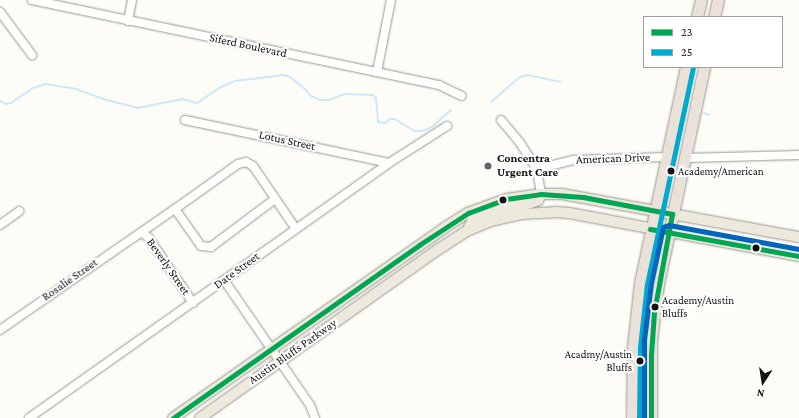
<!DOCTYPE html>
<html>
<head>
<meta charset="utf-8">
<style>
  body { margin:0 }
  #map { position:relative; width:799px; height:418px; overflow:hidden; background:#fdfcf7; font-family:"Crimson Pro",serif }
  div>[style] { position:absolute }
  [style*='--x'] { left:calc(var(--x)*1px); top:calc(var(--y)*1px); width:calc(var(--w)*1px); rotate:calc(var(--a)*1deg) }
  .stream>* { height:2px; margin:-1px; padding:0 1px; transform-origin:1px; border-radius:1px; background:#cde8f7 }
  .roads { filter:drop-shadow(0 0 1px #979795) drop-shadow(0 0 1px #979795) }
  .minor>* { height:8px; margin:-4px; padding:0 4px; transform-origin:4px; border-radius:4px; background:#fffffe }
  .major>* { height:10px; margin:-5px; padding:0 5px; transform-origin:5px; border-radius:5px; background:#ede9dc }
  .highway>* { height:11px; margin:-5.5px; padding:0 5.5px; transform-origin:5.5px; border-radius:5.5px; background:#eae1d8 }
  .bus-1>* { height:5px; margin:-2.5px; padding:0 2.5px; transform-origin:2.5px; border-radius:2.5px; background:#00a651 }
  .bus-2>* { height:5px; margin:-2.5px; padding:0 2.5px; transform-origin:2.5px; border-radius:2.5px; background:#00a9ce }
  .bus-3>* { height:5px; margin:-2.5px; padding:0 2.5px; transform-origin:2.5px; border-radius:2.5px; background:#0065bd }
  .dots>* { width:11px; height:11px; translate:-50% -50%; box-sizing:border-box; border:2px solid #fff; border-radius:50% }
  span { translate:-50% -50%; white-space:nowrap; text-align:center; line-height:1.15; -webkit-text-stroke:4px #fff; paint-order:stroke }
  .bus-label { font-size:11px; color:#111 }
  .left { translate:0 -50%; text-align:left }
  .right { translate:-100% -50%; text-align:right }
  .street-label { font-size:12px; color:#111 }
  .poi-label { font-size:12px; color:#111; font-weight:700 }
  .legend { position:absolute; left:643px; top:16px; width:140px; height:52px; box-sizing:border-box; background:#fff; border:1px solid #a0a0a0; margin:0; padding:5px 7px; list-style:none; font-size:12px; color:#111 }
  .legend li { display:flex; align-items:center; gap:8px; height:20px }
  .legend b { width:20px; border:1px solid #a0a0a0 }
  .north { position:absolute; left:743px; top:362px; width:40px; height:40px; -webkit-text-stroke:3px #fff; paint-order:stroke; rotate:192deg; font-size:11px; font-weight:700; line-height:16px; text-align:center; color:#111 }
  .north::after { content:''; display:block; margin:auto; width:14px; height:18px; background:#111; clip-path:polygon(50% 0,100% 100%,50% 72%,0 100%) }
</style>
</head>
<body>
<div id="map">
  <div class="stream">
    <i style="--x:0;--y:101;--w:7;--a:27"></i>
    <i style="--x:6;--y:104;--w:5;--a:-11"></i>
    <i style="--x:11;--y:103;--w:27;--a:-34"></i>
    <i style="--x:33;--y:88;--w:13;--a:-18"></i>
    <i style="--x:45;--y:84;--w:31;--a:9"></i>
    <i style="--x:76;--y:89;--w:29;--a:20"></i>
    <i style="--x:103;--y:99;--w:36;--a:14"></i>
    <i style="--x:138;--y:108;--w:46;--a:-11.3"></i>
    <i style="--x:183;--y:99;--w:15;--a:16"></i>
    <i style="--x:197;--y:103;--w:27;--a:-34"></i>
    <i style="--x:219;--y:88;--w:17;--a:-24"></i>
    <i style="--x:235;--y:81;--w:48;--a:-7.1"></i>
    <i style="--x:283;--y:75;--w:7;--a:16"></i>
    <i style="--x:290;--y:77;--w:19;--a:39"></i>
    <i style="--x:305;--y:89;--w:9;--a:49"></i>
    <i style="--x:311;--y:96;--w:11;--a:22"></i>
    <i style="--x:321;--y:100;--w:8;--a:0"></i>
    <i style="--x:329;--y:100;--w:17;--a:-21"></i>
    <i style="--x:345;--y:94;--w:28;--a:2"></i>
    <i style="--x:373;--y:95;--w:4;--a:45"></i>
    <i style="--x:376;--y:98;--w:24;--a:85"></i>
    <i style="--x:378;--y:122;--w:7;--a:8"></i>
    <i style="--x:385;--y:123;--w:6;--a:-39"></i>
    <i style="--x:390;--y:119;--w:5;--a:0"></i>
    <i style="--x:395;--y:119;--w:22;--a:32"></i>
    <i style="--x:414;--y:131;--w:9;--a:0"></i>
    <i style="--x:423;--y:131;--w:10;--a:-24"></i>
    <i style="--x:432;--y:127;--w:25;--a:-42"></i>
    <i style="--x:491;--y:102;--w:38;--a:-41"></i>
    <i style="--x:520;--y:77;--w:8;--a:-14"></i>
    <i style="--x:528;--y:75;--w:33;--a:12"></i>
    <i style="--x:704;--y:113;--w:6;--a:18"></i>
  </div>
  <div class="roads">
    <div class="minor">
      <i style="--x:32;--y:0;--w:416;--a:11.8"></i>
      <i style="--x:439;--y:85;--w:25;--a:26"></i>
      <i style="--x:0;--y:12;--w:54;--a:53.3"></i>
      <i style="--x:128;--y:21;--w:21;--a:-79"></i>
      <i style="--x:377;--y:72;--w:73;--a:-79"></i>
      <i style="--x:185;--y:120;--w:208;--a:11.9"></i>
      <i style="--x:501;--y:120;--w:30;--a:50"></i>
      <i style="--x:520;--y:143;--w:31;--a:57"></i>
      <i style="--x:537;--y:169;--w:25;--a:81"></i>
      <i style="--x:684;--y:158;--w:115;--a:-1.5"></i>
      <i style="--x:537;--y:169;--w:38;--a:-14"></i>
      <i style="--x:574;--y:160;--w:92;--a:-1.9"></i>
      <i style="--x:175;--y:209;--w:77;--a:-35.5"></i>
      <i style="--x:238;--y:164;--w:8;--a:-14"></i>
      <i style="--x:246;--y:162;--w:8;--a:30"></i>
      <i style="--x:253;--y:166;--w:76;--a:55.7"></i>
      <i style="--x:0;--y:225;--w:24;--a:-36"></i>
      <i style="--x:142;--y:233;--w:7;--a:34"></i>
      <i style="--x:148;--y:237;--w:80;--a:55.7"></i>
      <i style="--x:224;--y:280;--w:152;--a:55.5"></i>
      <i style="--x:310;--y:405;--w:14;--a:69"></i>
      <i style="--x:0;--y:330;--w:213;--a:-34.7"></i>
      <i style="--x:175;--y:209;--w:45;--a:54.9"></i>
      <i style="--x:201;--y:246;--w:10;--a:6"></i>
      <i style="--x:211;--y:247;--w:80;--a:-36.9"></i>
      <i style="--x:29;--y:418;--w:441;--a:-35.3"></i>
      <i style="--x:389;--y:163;--w:69;--a:-32.5"></i>
    </div>
    <div class="major">
      <i style="--x:469;--y:227;--w:8;--a:-60"></i>
      <i style="--x:473;--y:220;--w:34;--a:-21"></i>
      <i style="--x:505;--y:208;--w:26;--a:-11"></i>
      <i style="--x:531;--y:203;--w:8;--a:-23"></i>
      <i style="--x:538;--y:200;--w:7;--a:-63"></i>
      <i style="--x:173;--y:418;--w:335;--a:-35"></i>
      <i style="--x:447;--y:226;--w:25;--a:-32"></i>
      <i style="--x:468;--y:213;--w:40;--a:-20.2"></i>
      <i style="--x:506;--y:199;--w:35;--a:-8"></i>
      <i style="--x:541;--y:194;--w:21;--a:0"></i>
      <i style="--x:562;--y:194;--w:241;--a:10.3"></i>
      <i style="--x:200;--y:418;--w:293;--a:-35.3"></i>
      <i style="--x:439;--y:249;--w:33;--a:-33"></i>
      <i style="--x:467;--y:231;--w:26;--a:-23"></i>
      <i style="--x:491;--y:221;--w:31;--a:-13"></i>
      <i style="--x:521;--y:214;--w:34;--a:-3"></i>
      <i style="--x:555;--y:212;--w:14;--a:4"></i>
      <i style="--x:569;--y:213;--w:234;--a:10.6"></i>
    </div>
    <div class="highway">
      <i style="--x:697;--y:17;--w:17;--a:-77"></i>
      <i style="--x:714;--y:17;--w:17;--a:-77"></i>
      <i style="--x:632;--y:418;--w:71;--a:-89.2"></i>
      <i style="--x:633;--y:347;--w:64;--a:-83.8"></i>
      <i style="--x:640;--y:283;--w:221;--a:-78"></i>
      <i style="--x:651;--y:418;--w:77;--a:-90"></i>
      <i style="--x:651;--y:341;--w:57;--a:-83"></i>
      <i style="--x:658;--y:284;--w:222;--a:-78"></i>
    </div>
  </div>
  <div class="bus-1">
    <i style="--x:650;--y:229;--w:151;--a:10.3"></i>
    <i style="--x:173;--y:418;--w:301;--a:-35.1"></i>
    <i style="--x:419;--y:245;--w:59;--a:-33.1"></i>
    <i style="--x:468;--y:213;--w:40;--a:-20.2"></i>
    <i style="--x:506;--y:199;--w:35;--a:-8"></i>
    <i style="--x:541;--y:194;--w:42;--a:4.1"></i>
    <i style="--x:583;--y:197;--w:91;--a:10.8"></i>
    <i style="--x:672;--y:214;--w:100;--a:100.4"></i>
    <i style="--x:654;--y:312;--w:43;--a:94"></i>
    <i style="--x:651;--y:355;--w:63;--a:90"></i>
  </div>
  <div class="bus-2">
    <i style="--x:639;--y:418;--w:71;--a:-89.2"></i>
    <i style="--x:640;--y:347;--w:63;--a:-83.7"></i>
    <i style="--x:647;--y:284;--w:221;--a:-78"></i>
  </div>
  <div class="bus-3">
    <i style="--x:644;--y:418;--w:78;--a:-90"></i>
    <i style="--x:644;--y:340;--w:57;--a:-83"></i>
    <i style="--x:651;--y:283;--w:57;--a:-77.9"></i>
    <i style="--x:663;--y:227;--w:6;--a:-18"></i>
    <i style="--x:669;--y:225;--w:132;--a:10.5"></i>
  </div>
  <div class="dots">
    <i style="left:488px;top:166px;background:#646362"></i>
    <i style="left:671px;top:171px;background:#111"></i>
    <i style="left:503px;top:200px;background:#111"></i>
    <i style="left:756px;top:248px;background:#111"></i>
    <i style="left:655px;top:307px;background:#111"></i>
    <i style="left:640px;top:361px;background:#111"></i>
  </div>
  <div class="bus-label">
    <span class="left" style="left:678px;top:171px">Academy/American</span>
    <span class="left" style="left:662px;top:307px">Academy/Austin<br>Bluffs</span>
    <span class="right" style="left:632px;top:361px">Acadmy/Austin<br>Bluffs</span>
  </div>
  <div class="street-label">
    <span style="left:248px;top:46px;rotate:12deg">Siferd Boulevard</span>
    <span style="left:287px;top:141px;rotate:12deg">Lotus Street</span>
    <span style="left:613px;top:159px;rotate:-2deg">American Drive</span>
    <span style="left:168px;top:267px;rotate:55deg">Beverly Street</span>
    <span style="left:237px;top:271px;rotate:-36deg">Date Street</span>
    <span style="left:70px;top:280px;rotate:-35deg">Rosalie Street</span>
    <span style="left:293px;top:352px;rotate:-35deg">Austin Bluffs Parkway</span>
  </div>
  <div class="poi-label">
    <span class="left" style="left:497px;top:166px">Concentra<br>Urgent Care</span>
  </div>
  <ul class="legend">
  <li><b style="height:5px;background:#00a651"></b>23</li>
  <li><b style="height:5px;background:#00a9ce"></b>25</li>
  </ul>
  <div class="north">N</div>
</div>
</body>
</html>
